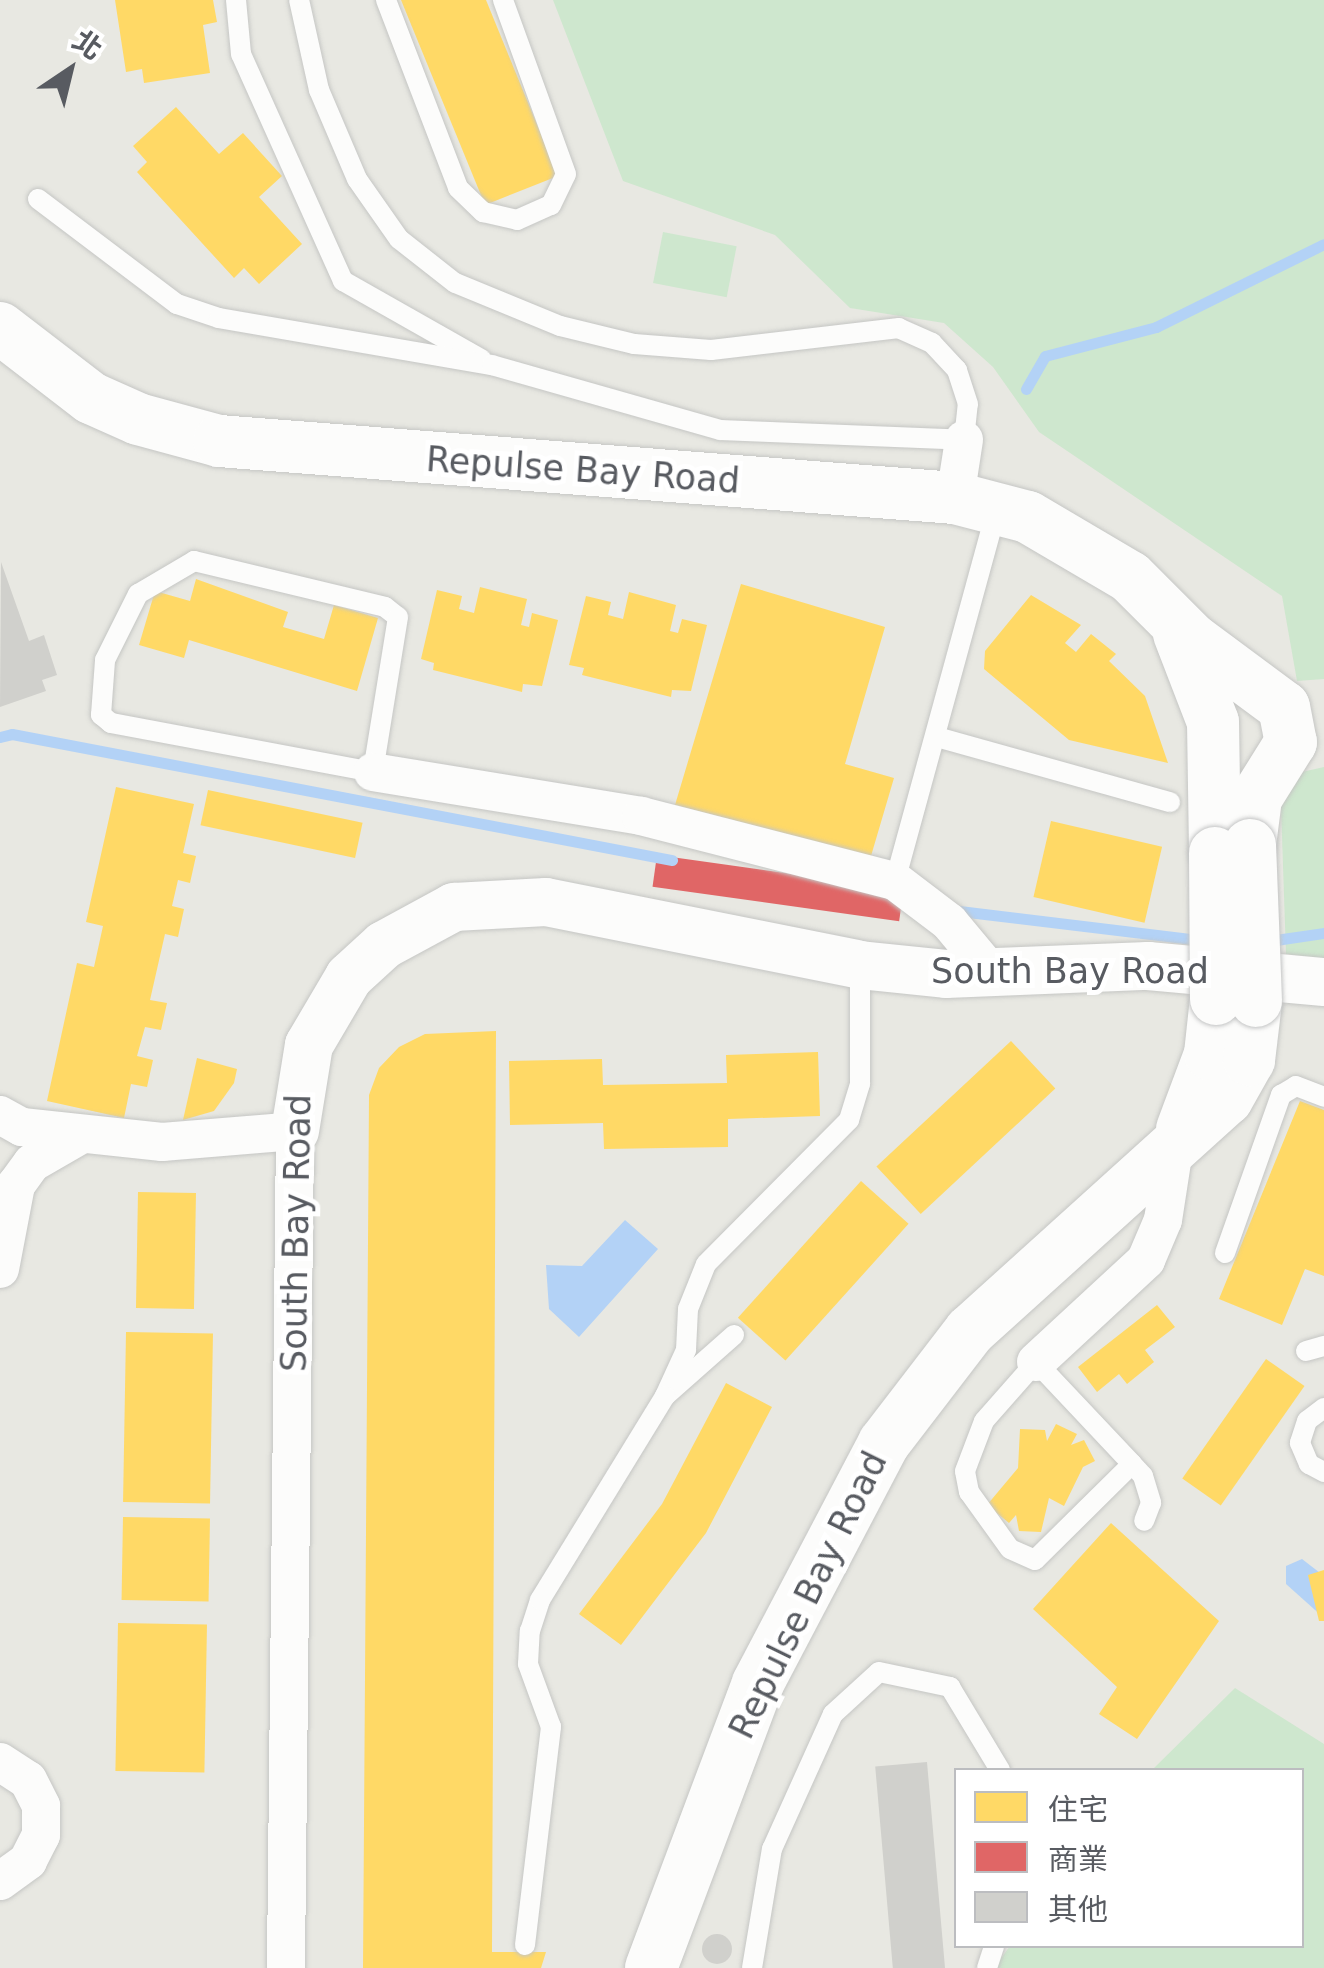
<!DOCTYPE html>
<html>
<head>
<meta charset="utf-8">
<style>
  body { margin:0 }
  #map { position:relative; width:1324px; height:1968px; overflow:hidden; background:#e8e8e2; font-family:"DejaVu Sans","Noto Sans TC",sans-serif }
  div>[style] { position:absolute }
  [style*='--x'] { left:calc(var(--x)*1px); top:calc(var(--y)*1px); width:calc(var(--w)*1px); rotate:calc(var(--a)*1deg) }
  .green>* { inset:0; background:#cee7ce; transform-origin:0 0 }
  .water>* { inset:0; background:#b3d2f6 }
  .homes>* { inset:0; background:#ffd966; transform-origin:0 0 }
  .shops>* { inset:0; background:#e06666; transform-origin:0 0 }
  .stream>* { height:11px; margin:-5.5px; padding:0 5.5px; transform-origin:5.5px; border-radius:5.5px; background:#b3d2f6 }
  .building>* { inset:0; background:#d0d0cc; transform-origin:0 0 }
  .round { border-radius:50% }
  .roads { filter:drop-shadow(0 0 2px #c5c6c4) drop-shadow(0 0 2px #c5c6c4) }
  .service>* { height:20px; margin:-10px; padding:0 10px; transform-origin:10px; border-radius:10px; background:#fcfcfb }
  .minor>* { height:38px; margin:-19px; padding:0 19px; transform-origin:19px; border-radius:19px; background:#fcfcfb }
  .tertiary>* { height:48px; margin:-24px; padding:0 24px; transform-origin:24px; border-radius:24px; background:#fcfcfb }
  .secondary>* { height:52px; margin:-26px; padding:0 26px; transform-origin:26px; border-radius:26px; background:#fcfcfb }
  .bridges { filter:drop-shadow(0 0 2px #c4c5c5) drop-shadow(0 0 2px #c4c5c5) }
  .secondary-bridge>* { height:52px; margin:-26px; padding:0 26px; transform-origin:26px; border-radius:26px; background:#fcfcfb }
  span { translate:-50% -50%; white-space:nowrap; text-align:center; line-height:1.15; -webkit-text-stroke:10px #fff; paint-order:stroke }
  .street-label { font-size:35px; color:#585b61 }
  .legend { position:absolute; left:954px; top:1768px; width:350px; height:180px; box-sizing:border-box; background:#fff; border:2px solid #bcbdc0; margin:0; padding:12px 18px; list-style:none; font-size:30px; color:#585b61 }
  .legend li { display:flex; align-items:center; gap:20px; height:50px }
  .legend b { width:50px; border:2px solid #bcbdc0 }
  .north { position:absolute; left:20px; top:20px; width:100px; height:100px; -webkit-text-stroke:8px #fff; paint-order:stroke; rotate:35deg; font-size:28px; font-weight:700; line-height:40px; text-align:center; color:#585b61 }
  .north::after { content:''; display:block; margin:auto; width:35px; height:45px; background:#585b61; clip-path:polygon(50% 0,100% 100%,50% 72%,0 100%) }
</style>
</head>
<body>
<div id="map">
  <div class="green">
    <i style="clip-path:polygon(553px 0,1324px 0,1324px 679px,1297px 681px,1282px 596px,1039px 432px,993px 367px,944px 323px,850px 308px,775px 235px,623px 181px)"></i>
    <i style="left:663px;top:232px;width:75px;height:52px;rotate:11deg"></i>
    <i style="clip-path:polygon(1324px 767px,1324px 959px,1286px 954px,1280px 777px)"></i>
    <i style="clip-path:polygon(1235px 1688px,1324px 1744px,1324px 1968px,994px 1968px,1010px 1946px,1302px 1946px,1302px 1770px,1152px 1770px)"></i>
  </div>
  <div class="water">
    <i style="clip-path:polygon(625px 1220px,658px 1249px,579px 1337px,549px 1309px,546px 1265px,582px 1266px)"></i>
    <i style="clip-path:polygon(1302px 1559px,1324px 1576px,1324px 1618px,1286px 1584px,1286px 1566px)"></i>
  </div>
  <div class="homes">
    <i style="clip-path:polygon(115px 0,213px 0,217px 22px,203px 25px,210px 73px,144px 83px,142px 69px,126px 72px)"></i>
    <i style="clip-path:polygon(401px 0,486px 0,558px 176px,485px 205px)"></i>
    <i style="clip-path:polygon(176px 107px,219px 154px,243px 133px,282px 176px,259px 197px,302px 244px,259px 284px,244px 268px,234px 278px,137px 172px,147px 162px,133px 146px)"></i>
    <i style="clip-path:polygon(196px 579px,288px 612px,283px 627px,324px 639px,334px 605px,378px 618px,357px 691px,189px 640px,184px 658px,139px 645px,155px 591px,190px 601px)"></i>
    <i style="clip-path:polygon(741px 584px,885px 627px,845px 764px,894px 778px,871px 856px,675px 805px)"></i>
    <i style="clip-path:polygon(480px 587px,527px 599px,521px 625px,529px 627px,532px 613px,558px 620px,542px 686px,523px 684px,522px 692px,433px 670px,434px 663px,421px 659px,437px 590px,462px 596px,459px 609px,474px 613px)"></i>
    <i style="clip-path:polygon(629px 592px,676px 605px,670px 631px,678px 633px,682px 619px,707px 625px,691px 691px,672px 690px,671px 697px,582px 675px,584px 668px,569px 665px,586px 596px,611px 602px,608px 615px,623px 619px)"></i>
    <i style="clip-path:polygon(1031px 595px,1081px 625px,1065px 643px,1076px 652px,1091px 634px,1116px 654px,1109px 661px,1145px 696px,1168px 763px,1069px 740px,984px 669px,985px 651px)"></i>
    <i style="clip-path:polygon(116px 787px,194px 804px,183px 853px,196px 856px,190px 883px,178px 880px,172px 906px,184px 909px,178px 937px,165px 934px,150px 1000px,167px 1003px,161px 1030px,145px 1027px,137px 1056px,153px 1060px,147px 1087px,131px 1084px,124px 1118px,47px 1101px,77px 963px,94px 967px,103px 926px,86px 922px)"></i>
    <i style="left:208px;top:790px;width:158px;height:36px;rotate:12deg"></i>
    <i style="left:1051px;top:821px;width:114px;height:78px;rotate:13deg"></i>
    <i style="clip-path:polygon(496px 1031px,492px 1952px,546px 1952px,541px 1968px,363px 1968px,369px 1095px,379px 1068px,399px 1047px,425px 1034px)"></i>
    <i style="left:1011px;top:1041px;width:65px;height:184px;rotate:47deg"></i>
    <i style="clip-path:polygon(818px 1052px,820px 1116px,728px 1119px,728px 1147px,604px 1149px,603px 1123px,510px 1125px,509px 1061px,602px 1059px,603px 1085px,727px 1083px,726px 1055px)"></i>
    <i style="clip-path:polygon(197px 1058px,237px 1069px,234px 1083px,214px 1111px,183px 1120px)"></i>
    <i style="clip-path:polygon(1300px 1101px,1324px 1110px,1324px 1276px,1305px 1269px,1282px 1325px,1219px 1299px)"></i>
    <i style="left:861px;top:1181px;width:64px;height:184px;rotate:42deg"></i>
    <i style="left:138px;top:1192px;width:58px;height:116px;rotate:1deg"></i>
    <i style="clip-path:polygon(1157px 1305px,1175px 1327px,1145px 1350px,1154px 1362px,1127px 1384px,1119px 1374px,1097px 1392px,1078px 1367px)"></i>
    <i style="left:126px;top:1332px;width:87px;height:170px;rotate:1deg"></i>
    <i style="left:1266px;top:1359px;width:47px;height:146px;rotate:35deg"></i>
    <i style="clip-path:polygon(726px 1383px,772px 1407px,706px 1533px,621px 1645px,579px 1614px,662px 1504px)"></i>
    <i style="clip-path:polygon(1056px 1424px,1077px 1434px,1071px 1445px,1084px 1440px,1095px 1461px,1083px 1467px,1064px 1506px,1049px 1498px,1041px 1532px,1019px 1531px,1016px 1515px,1009px 1523px,987px 1505px,1018px 1468px,1020px 1429px,1045px 1430px,1047px 1441px)"></i>
    <i style="left:123px;top:1517px;width:87px;height:83px;rotate:1deg"></i>
    <i style="clip-path:polygon(1111px 1523px,1219px 1621px,1137px 1739px,1099px 1714px,1117px 1687px,1033px 1609px)"></i>
    <i style="clip-path:polygon(1324px 1570px,1324px 1621px,1319px 1621px,1308px 1575px)"></i>
    <i style="left:118px;top:1623px;width:89px;height:148px;rotate:1deg"></i>
  </div>
  <div class="shops">
    <i style="left:657px;top:855px;width:249px;height:32px;rotate:8deg"></i>
  </div>
  <div class="stream">
    <i style="--x:1026;--y:389;--w:38;--a:-60"></i>
    <i style="--x:1045;--y:356;--w:115;--a:-14.6"></i>
    <i style="--x:1156;--y:327;--w:187;--a:-26.3"></i>
    <i style="--x:0;--y:737;--w:12;--a:-14"></i>
    <i style="--x:12;--y:734;--w:672;--a:10.81"></i>
    <i style="--x:951;--y:910;--w:251;--a:6.9"></i>
    <i style="--x:1269;--y:941;--w:56;--a:-8.3"></i>
  </div>
  <div class="building">
    <i style="clip-path:polygon(1px 562px,29px 641px,44px 635px,57px 675px,42px 680px,46px 691px,0 707px)"></i>
    <i style="left:927px;top:1762px;width:207px;height:52px;rotate:85deg"></i>
    <i class="round" style="left:702px;top:1934px;width:30px;height:30px"></i>
  </div>
  <div class="roads">
    <div class="service">
      <i style="--x:236;--y:0;--w:54;--a:84.7"></i>
      <i style="--x:241;--y:54;--w:249;--a:65.8"></i>
      <i style="--x:343;--y:281;--w:159;--a:29.5"></i>
      <i style="--x:386;--y:0;--w:201;--a:69"></i>
      <i style="--x:458;--y:188;--w:35;--a:44"></i>
      <i style="--x:483;--y:212;--w:35;--a:13"></i>
      <i style="--x:517;--y:220;--w:37;--a:-24"></i>
      <i style="--x:551;--y:205;--w:34;--a:-64"></i>
      <i style="--x:566;--y:174;--w:185;--a:-109.9"></i>
      <i style="--x:38;--y:199;--w:174;--a:37.1"></i>
      <i style="--x:177;--y:304;--w:44;--a:18.4"></i>
      <i style="--x:219;--y:318;--w:277;--a:9.8"></i>
      <i style="--x:492;--y:365;--w:237;--a:15.9"></i>
      <i style="--x:720;--y:430;--w:244;--a:2.3"></i>
      <i style="--x:964;--y:440;--w:36;--a:-84"></i>
      <i style="--x:968;--y:404;--w:36;--a:-108"></i>
      <i style="--x:957;--y:370;--w:37;--a:-133"></i>
      <i style="--x:932;--y:343;--w:36;--a:-156"></i>
      <i style="--x:899;--y:328;--w:189;--a:173.3"></i>
      <i style="--x:711;--y:350;--w:77;--a:-175.5"></i>
      <i style="--x:634;--y:344;--w:76;--a:-166.3"></i>
      <i style="--x:560;--y:326;--w:113;--a:-157.7"></i>
      <i style="--x:455;--y:283;--w:71;--a:-141.8"></i>
      <i style="--x:399;--y:239;--w:73;--a:-125"></i>
      <i style="--x:357;--y:179;--w:97;--a:-113.1"></i>
      <i style="--x:319;--y:90;--w:92;--a:-102.5"></i>
      <i style="--x:194;--y:561;--w:196;--a:13.5"></i>
      <i style="--x:385;--y:607;--w:16;--a:38"></i>
      <i style="--x:398;--y:617;--w:157;--a:99.2"></i>
      <i style="--x:373;--y:772;--w:267;--a:-169.4"></i>
      <i style="--x:111;--y:723;--w:13;--a:-141"></i>
      <i style="--x:101;--y:715;--w:55;--a:-85.8"></i>
      <i style="--x:105;--y:660;--w:74;--a:-63.4"></i>
      <i style="--x:138;--y:594;--w:65;--a:-30.5"></i>
      <i style="--x:937;--y:737;--w:242;--a:15.6"></i>
      <i style="--x:895;--y:881;--w:384;--a:-74.7"></i>
      <i style="--x:1225;--y:1253;--w:168;--a:-70.5"></i>
      <i style="--x:1281;--y:1095;--w:17;--a:-31"></i>
      <i style="--x:1296;--y:1086;--w:30;--a:21"></i>
      <i style="--x:734;--y:1335;--w:92;--a:138.5"></i>
      <i style="--x:665;--y:1396;--w:51;--a:-65.5"></i>
      <i style="--x:686;--y:1350;--w:41;--a:-87.2"></i>
      <i style="--x:688;--y:1309;--w:48;--a:-68.2"></i>
      <i style="--x:706;--y:1264;--w:203;--a:-45.2"></i>
      <i style="--x:849;--y:1120;--w:38;--a:-73"></i>
      <i style="--x:860;--y:1084;--w:119;--a:-90"></i>
      <i style="--x:1306;--y:1351;--w:19;--a:-16"></i>
      <i style="--x:1324;--y:1408;--w:21;--a:143"></i>
      <i style="--x:1307;--y:1421;--w:23;--a:108"></i>
      <i style="--x:1300;--y:1443;--w:23;--a:67"></i>
      <i style="--x:1309;--y:1464;--w:17;--a:28"></i>
      <i style="--x:1132;--y:1464;--w:136;--a:135.3"></i>
      <i style="--x:1035;--y:1560;--w:27;--a:-156"></i>
      <i style="--x:1010;--y:1549;--w:70;--a:-125.7"></i>
      <i style="--x:969;--y:1492;--w:21;--a:-101"></i>
      <i style="--x:965;--y:1471;--w:53;--a:-69.2"></i>
      <i style="--x:984;--y:1421;--w:79;--a:-48.6"></i>
      <i style="--x:1036;--y:1362;--w:140;--a:46.7"></i>
      <i style="--x:1132;--y:1464;--w:16;--a:47"></i>
      <i style="--x:1143;--y:1476;--w:28;--a:73"></i>
      <i style="--x:1151;--y:1503;--w:19;--a:111"></i>
      <i style="--x:525;--y:1945;--w:220;--a:-83.2"></i>
      <i style="--x:551;--y:1727;--w:67;--a:-110.1"></i>
      <i style="--x:528;--y:1664;--w:33;--a:-87"></i>
      <i style="--x:530;--y:1631;--w:33;--a:-72"></i>
      <i style="--x:540;--y:1600;--w:239;--a:-58.5"></i>
      <i style="--x:752;--y:1968;--w:121;--a:-80.5"></i>
      <i style="--x:772;--y:1849;--w:148;--a:-65.7"></i>
      <i style="--x:833;--y:1714;--w:62;--a:-42.4"></i>
      <i style="--x:879;--y:1672;--w:73;--a:11.9"></i>
      <i style="--x:950;--y:1687;--w:97;--a:58.9"></i>
      <i style="--x:987;--y:1968;--w:23;--a:-72"></i>
    </div>
    <div class="minor">
      <i style="--x:955;--y:498;--w:59;--a:-81.2"></i>
      <i style="--x:373;--y:772;--w:272;--a:9.3"></i>
      <i style="--x:641;--y:816;--w:262;--a:14.4"></i>
      <i style="--x:895;--y:881;--w:68;--a:37.2"></i>
      <i style="--x:949;--y:922;--w:70;--a:50.2"></i>
      <i style="--x:0;--y:1115;--w:25;--a:29"></i>
      <i style="--x:22;--y:1127;--w:141;--a:6.1"></i>
      <i style="--x:162;--y:1142;--w:133;--a:-4.7"></i>
      <i style="--x:295;--y:1131;--w:837;--a:90.62"></i>
      <i style="--x:0;--y:1269;--w:86;--a:-79.2"></i>
      <i style="--x:16;--y:1185;--w:27;--a:-54"></i>
      <i style="--x:32;--y:1163;--w:54;--a:-29.9"></i>
      <i style="--x:1036;--y:1362;--w:150;--a:-42.8"></i>
      <i style="--x:1146;--y:1260;--w:43;--a:-67"></i>
      <i style="--x:1163;--y:1220;--w:72;--a:-81.2"></i>
      <i style="--x:0;--y:1762;--w:33;--a:33"></i>
      <i style="--x:28;--y:1780;--w:29;--a:63"></i>
      <i style="--x:41;--y:1806;--w:29;--a:90"></i>
      <i style="--x:41;--y:1835;--w:29;--a:117"></i>
      <i style="--x:28;--y:1861;--w:34;--a:144"></i>
    </div>
    <div class="tertiary">
      <i style="--x:295;--y:1131;--w:87;--a:-80.8"></i>
      <i style="--x:309;--y:1045;--w:79;--a:-59.5"></i>
      <i style="--x:349;--y:977;--w:47;--a:-42.4"></i>
      <i style="--x:384;--y:945;--w:80;--a:-28.5"></i>
      <i style="--x:454;--y:907;--w:92;--a:-3.1"></i>
      <i style="--x:546;--y:902;--w:320;--a:11.3"></i>
      <i style="--x:860;--y:965;--w:86;--a:6"></i>
      <i style="--x:946;--y:974;--w:202;--a:-2.3"></i>
      <i style="--x:1148;--y:966;--w:177;--a:5.2"></i>
    </div>
    <div class="secondary">
      <i style="--x:0;--y:328;--w:115;--a:37.6"></i>
      <i style="--x:91;--y:398;--w:51;--a:24.1"></i>
      <i style="--x:138;--y:419;--w:84;--a:15.2"></i>
      <i style="--x:219;--y:441;--w:738;--a:4.43"></i>
      <i style="--x:955;--y:498;--w:75;--a:14.6"></i>
      <i style="--x:1028;--y:517;--w:118;--a:30.5"></i>
      <i style="--x:1130;--y:577;--w:88;--a:45"></i>
      <i style="--x:1192;--y:639;--w:114;--a:36.5"></i>
      <i style="--x:1284;--y:707;--w:36;--a:79"></i>
      <i style="--x:1291;--y:742;--w:66;--a:122"></i>
      <i style="--x:1256;--y:798;--w:47;--a:97.3"></i>
      <i style="--x:1179;--y:634;--w:94;--a:68.9"></i>
      <i style="--x:1213;--y:722;--w:131;--a:89.1"></i>
      <i style="--x:1182;--y:1129;--w:80;--a:-69.5"></i>
      <i style="--x:1210;--y:1054;--w:55;--a:-83.8"></i>
      <i style="--x:651;--y:1968;--w:304;--a:-69.4"></i>
      <i style="--x:758;--y:1683;--w:271;--a:-62.3"></i>
      <i style="--x:884;--y:1443;--w:141;--a:-52.5"></i>
      <i style="--x:970;--y:1331;--w:346;--a:-42.1"></i>
      <i style="--x:1227;--y:1099;--w:45;--a:-60.6"></i>
      <i style="--x:1249;--y:1060;--w:59;--a:-83.2"></i>
    </div>
  </div>
  <div class="bridges">
    <div class="secondary-bridge">
      <i style="--x:1250;--y:845;--w:156;--a:87.8"></i>
      <i style="--x:1215;--y:853;--w:146;--a:89.6"></i>
    </div>
  </div>
  <div class="street-label">
    <span style="left:583px;top:470px;rotate:4deg">Repulse Bay Road</span>
    <span style="left:1070px;top:971px">South Bay Road</span>
    <span style="left:296px;top:1233px;rotate:-89deg">South Bay Road</span>
    <span style="left:808px;top:1595px;rotate:-64deg">Repulse Bay Road</span>
  </div>
  <ul class="legend">
  <li><b style="height:28px;background:#ffd966"></b>住宅</li>
  <li><b style="height:28px;background:#e06666"></b>商業</li>
  <li><b style="height:28px;background:#d0d0cc"></b>其他</li>
  </ul>
  <div class="north">北</div>
</div>
</body>
</html>
